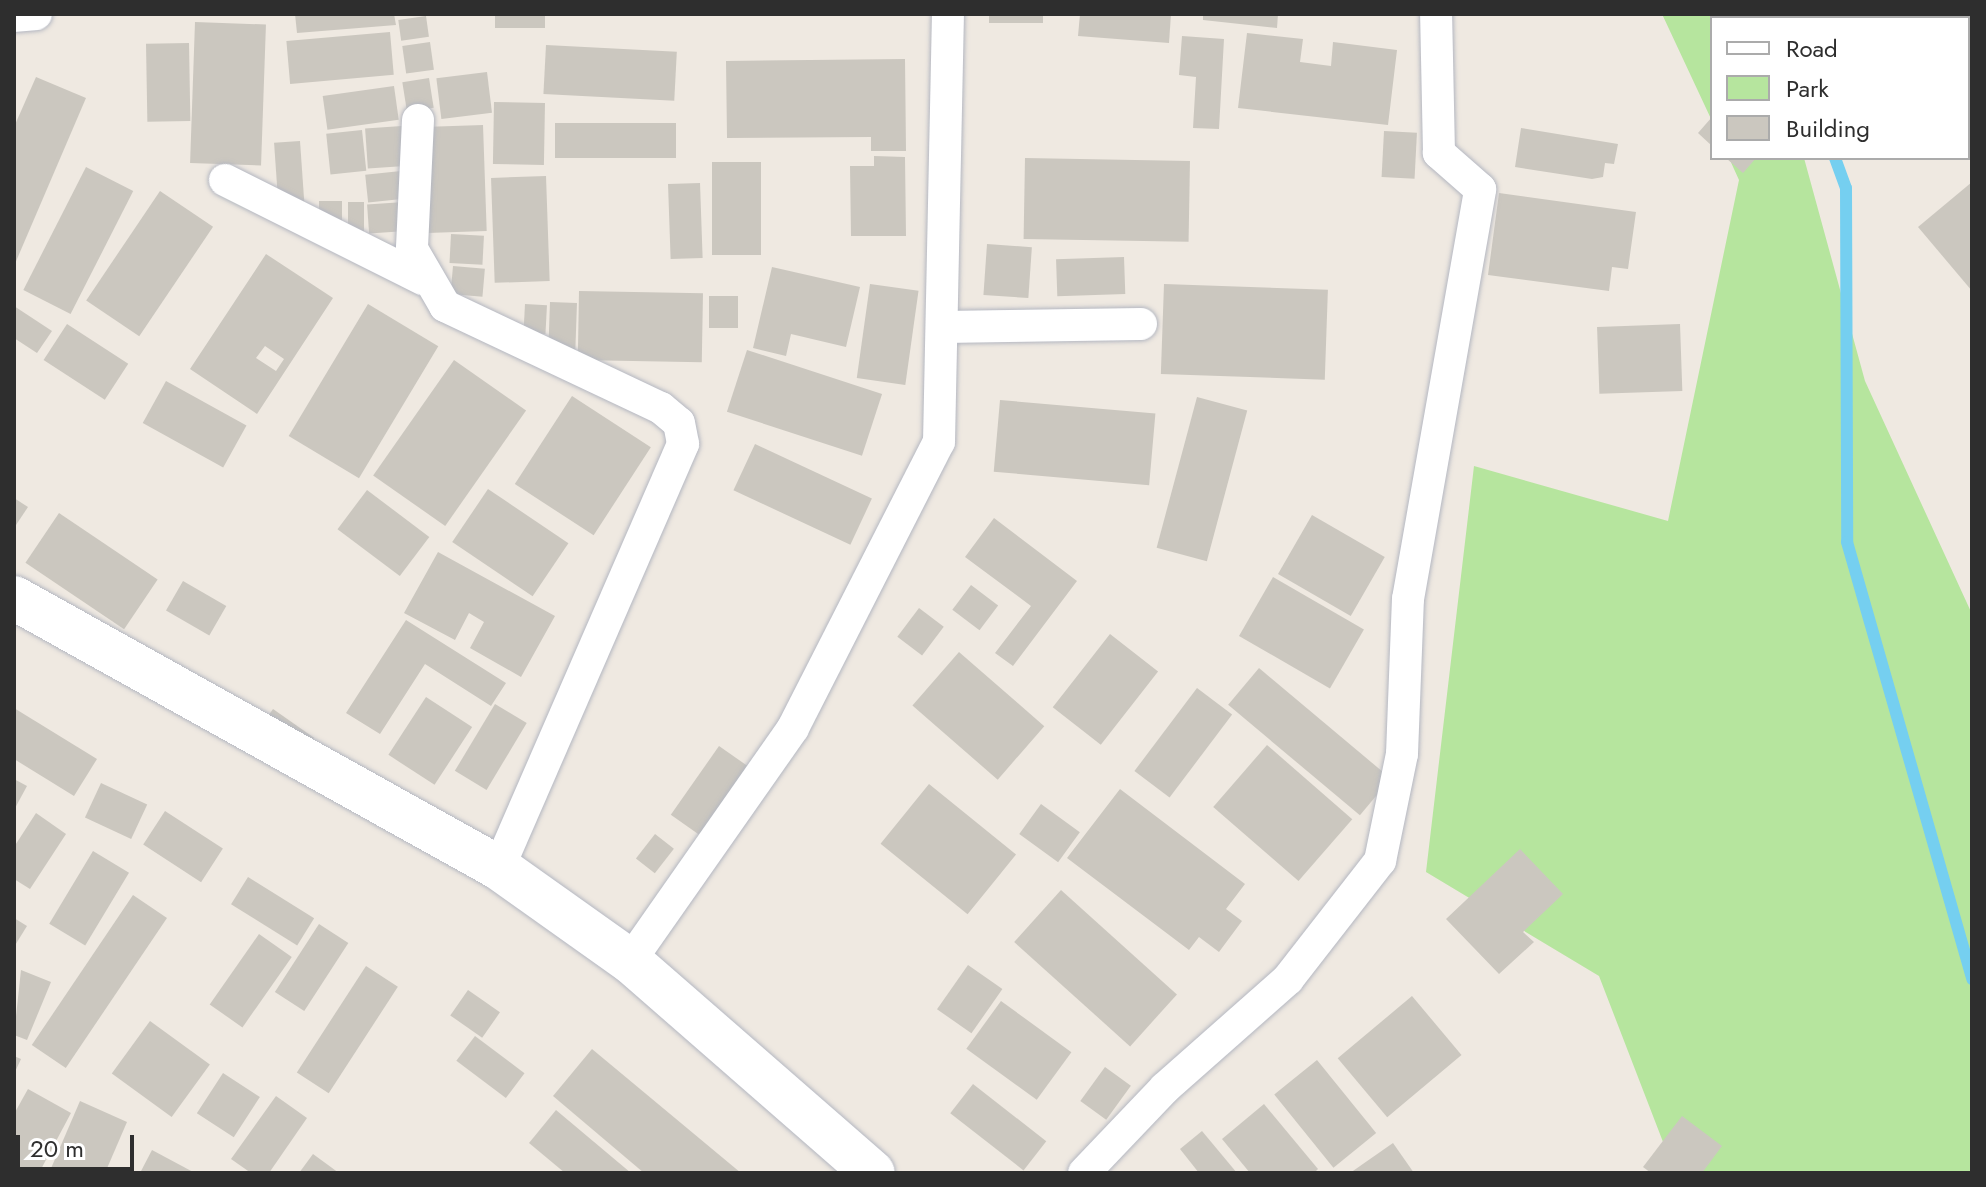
<!DOCTYPE html>
<html>
<head>
<meta charset="utf-8">
<style>
  body { margin:0 }
  #map { position:relative; width:1986px; height:1187px; overflow:hidden; background:#efe9e1; font-family:Jost,sans-serif }
  div>[style] { position:absolute }
  [style*='--x'] { left:calc(var(--x)*1px); top:calc(var(--y)*1px); width:calc(var(--w)*1px); rotate:calc(var(--a)*1deg) }
  .green>* { inset:0; background:#b6e59e }
  .stream>* { height:12px; margin:-6px; padding:0 6px; transform-origin:6px; border-radius:6px; background:#75cff0 }
  .building>* { inset:0; background:#cbc7bf; transform-origin:0 0 }
  .roads { filter:drop-shadow(0 0 2px #b4b7c1) drop-shadow(0 0 2px #b4b7c1) }
  .street>* { height:32px; margin:-16px; padding:0 16px; transform-origin:16px; border-radius:16px; background:#fff }
  .secondary>* { height:44px; margin:-22px; padding:0 22px; transform-origin:22px; border-radius:22px; background:#fff }
  span { translate:-50% -50%; white-space:nowrap; text-align:center; line-height:1.15; -webkit-text-stroke:6px #fff; paint-order:stroke }
  .frame { position:absolute; inset:0; border:16px solid #2e2e2e; pointer-events:none }
  .legend { position:absolute; left:1710px; top:16px; width:260px; height:144px; box-sizing:border-box; background:#fff; border:2px solid #ababab; margin:0; padding:10px 14px; list-style:none; font-size:24px; color:#2e2e2e }
  .legend li { display:flex; align-items:center; gap:16px; height:40px }
  .legend b { width:40px; border:2px solid #ababab }
  .scale { position:absolute; left:16px; top:1135px; width:118px; height:36px; box-sizing:border-box; border:4px solid #2e2e2e; border-top:0; padding-left:10px; font-size:24px; line-height:28px; white-space:nowrap; color:#2e2e2e; -webkit-text-stroke:6px #fff; paint-order:stroke }
</style>
</head>
<body>
<div id="map">
  <div class="green">
    <i style="clip-path:polygon(1662px 14px,1812px 14px,1712px 18px,1712px 121px)"></i>
    <i style="clip-path:polygon(1729px 158px,1804px 158px,1865px 381px,1972px 614px,1972px 1173px,1675px 1173px,1599px 976px,1426px 872px,1474px 466px,1668px 521px,1739px 180px)"></i>
  </div>
  <div class="stream">
    <i style="--x:1787;--y:14;--w:4;--a:76"></i>
    <i style="--x:1835;--y:158;--w:32;--a:70"></i>
    <i style="--x:1846;--y:188;--w:354;--a:89.8"></i>
    <i style="--x:1847;--y:542;--w:455;--a:74"></i>
  </div>
  <div class="building">
    <i style="clip-path:polygon(295px 14px,394px 14px,396px 25px,297px 33px)"></i>
    <i style="left:495px;top:14px;width:50px;height:14px"></i>
    <i style="left:989px;top:14px;width:54px;height:9px"></i>
    <i style="clip-path:polygon(1080px 14px,1171px 14px,1169px 43px,1078px 36px)"></i>
    <i style="clip-path:polygon(1203px 14px,1278px 14px,1277px 28px,1203px 20px)"></i>
    <i style="left:426px;top:16px;width:21px;height:28px;rotate:82deg"></i>
    <i style="left:195px;top:22px;width:71px;height:141px;rotate:2deg"></i>
    <i style="left:390px;top:32px;width:43px;height:104px;rotate:85deg"></i>
    <i style="clip-path:polygon(1247px 33px,1303px 39px,1300px 62px,1331px 66px,1333px 42px,1397px 50px,1388px 125px,1238px 108px)"></i>
    <i style="clip-path:polygon(1182px 36px,1224px 39px,1219px 129px,1193px 128px,1196px 77px,1179px 75px)"></i>
    <i style="left:430px;top:42px;width:28px;height:28px;rotate:82deg"></i>
    <i style="left:189px;top:43px;width:78px;height:43px;rotate:89deg"></i>
    <i style="left:546px;top:45px;width:131px;height:49px;rotate:3deg"></i>
    <i style="clip-path:polygon(1968px 45px,1972px 49px,1968px 92px)"></i>
    <i style="clip-path:polygon(905px 59px,906px 151px,871px 151px,871px 137px,727px 138px,726px 61px)"></i>
    <i style="left:487px;top:72px;width:41px;height:51px;rotate:83deg"></i>
    <i style="clip-path:polygon(36px 77px,86px 98px,14px 266px,14px 127px)"></i>
    <i style="left:429px;top:78px;width:30px;height:27px;rotate:81deg"></i>
    <i style="left:394px;top:86px;width:34px;height:72px;rotate:82deg"></i>
    <i style="left:494px;top:102px;width:51px;height:62px;rotate:1deg"></i>
    <i style="clip-path:polygon(1712px 117px,1712px 146px,1698px 133px)"></i>
    <i style="left:676px;top:123px;width:35px;height:121px;rotate:90deg"></i>
    <i style="left:483px;top:125px;width:106px;height:60px;rotate:88deg"></i>
    <i style="left:402px;top:126px;width:40px;height:37px;rotate:86deg"></i>
    <i style="clip-path:polygon(1521px 128px,1618px 144px,1614px 164px,1605px 163px,1603px 177px,1592px 179px,1515px 167px)"></i>
    <i style="left:362px;top:130px;width:41px;height:36px;rotate:84deg"></i>
    <i style="left:1384px;top:131px;width:33px;height:46px;rotate:3deg"></i>
    <i style="left:300px;top:141px;width:62px;height:26px;rotate:86deg"></i>
    <i style="clip-path:polygon(874px 156px,905px 157px,906px 236px,851px 236px,850px 166px,874px 166px)"></i>
    <i style="left:1025px;top:158px;width:165px;height:81px;rotate:1deg"></i>
    <i style="clip-path:polygon(1726px 158px,1756px 158px,1743px 173px)"></i>
    <i style="left:712px;top:162px;width:49px;height:93px"></i>
    <i style="left:86px;top:167px;width:53px;height:138px;rotate:27deg"></i>
    <i style="left:401px;top:171px;width:28px;height:36px;rotate:84deg"></i>
    <i style="left:546px;top:176px;width:105px;height:55px;rotate:88deg"></i>
    <i style="clip-path:polygon(1972px 182px,1972px 291px,1918px 227px)"></i>
    <i style="left:700px;top:183px;width:75px;height:32px;rotate:88deg"></i>
    <i style="left:160px;top:191px;width:64px;height:132px;rotate:34deg"></i>
    <i style="clip-path:polygon(1499px 193px,1636px 212px,1628px 269px,1612px 267px,1609px 291px,1488px 275px)"></i>
    <i style="left:319px;top:201px;width:23px;height:24px"></i>
    <i style="left:348px;top:202px;width:16px;height:36px"></i>
    <i style="left:404px;top:202px;width:29px;height:37px;rotate:86deg"></i>
    <i style="left:451px;top:234px;width:33px;height:29px;rotate:3deg"></i>
    <i style="left:987px;top:244px;width:45px;height:51px;rotate:4deg"></i>
    <i style="clip-path:polygon(evenodd,266px 254px,333px 298px,257px 414px,190px 369px,266px 254px,265px 346px,284px 359px,276px 371px,256px 358px,265px 346px)"></i>
    <i style="left:1124px;top:257px;width:37px;height:68px;rotate:88deg"></i>
    <i style="left:453px;top:266px;width:32px;height:28px;rotate:5deg"></i>
    <i style="clip-path:polygon(772px 267px,860px 287px,846px 347px,791px 334px,786px 356px,753px 348px)"></i>
    <i style="left:870px;top:284px;width:49px;height:95px;rotate:8deg"></i>
    <i style="left:1164px;top:284px;width:164px;height:90px;rotate:2deg"></i>
    <i style="left:579px;top:291px;width:124px;height:69px;rotate:1deg"></i>
    <i style="left:709px;top:296px;width:29px;height:32px"></i>
    <i style="left:550px;top:302px;width:27px;height:49px;rotate:2deg"></i>
    <i style="left:368px;top:304px;width:82px;height:154px;rotate:31deg"></i>
    <i style="left:525px;top:304px;width:22px;height:29px;rotate:3deg"></i>
    <i style="clip-path:polygon(14px 306px,52px 331px,37px 353px,14px 338px)"></i>
    <i style="left:67px;top:324px;width:73px;height:43px;rotate:33deg"></i>
    <i style="left:1680px;top:324px;width:67px;height:83px;rotate:88deg"></i>
    <i style="left:747px;top:350px;width:142px;height:65px;rotate:18deg"></i>
    <i style="left:454px;top:360px;width:88px;height:141px;rotate:35deg"></i>
    <i style="left:166px;top:381px;width:92px;height:48px;rotate:29deg"></i>
    <i style="left:572px;top:396px;width:94px;height:105px;rotate:33deg"></i>
    <i style="left:1197px;top:397px;width:52px;height:156px;rotate:15deg"></i>
    <i style="left:1000px;top:400px;width:156px;height:72px;rotate:5deg"></i>
    <i style="left:755px;top:444px;width:129px;height:51px;rotate:25deg"></i>
    <i style="left:488px;top:489px;width:97px;height:64px;rotate:34deg"></i>
    <i style="left:367px;top:490px;width:78px;height:49px;rotate:37deg"></i>
    <i style="clip-path:polygon(14px 498px,28px 507px,14px 528px)"></i>
    <i style="left:59px;top:513px;width:119px;height:60px;rotate:34deg"></i>
    <i style="left:1312px;top:515px;width:84px;height:68px;rotate:30deg"></i>
    <i style="clip-path:polygon(994px 518px,1077px 581px,1013px 666px,995px 653px,1031px 606px,965px 557px)"></i>
    <i style="clip-path:polygon(438px 552px,555px 616px,521px 677px,470px 648px,484px 622px,469px 613px,455px 640px,404px 613px)"></i>
    <i style="left:1273px;top:577px;width:105px;height:68px;rotate:30deg"></i>
    <i style="left:183px;top:581px;width:50px;height:34px;rotate:30deg"></i>
    <i style="left:971px;top:585px;width:34px;height:31px;rotate:37deg"></i>
    <i style="left:919px;top:608px;width:31px;height:36px;rotate:37deg"></i>
    <i style="clip-path:polygon(406px 620px,506px 683px,491px 706px,425px 664px,380px 734px,346px 713px)"></i>
    <i style="left:1110px;top:634px;width:61px;height:93px;rotate:38deg"></i>
    <i style="left:959px;top:652px;width:113px;height:71px;rotate:41deg"></i>
    <i style="left:1259px;top:668px;width:172px;height:48px;rotate:40deg"></i>
    <i style="left:1197px;top:688px;width:44px;height:104px;rotate:37deg"></i>
    <i style="left:426px;top:697px;width:55px;height:69px;rotate:33deg"></i>
    <i style="left:495px;top:704px;width:37px;height:78px;rotate:31deg"></i>
    <i style="clip-path:polygon(14px 708px,97px 759px,74px 796px,14px 759px)"></i>
    <i style="left:273px;top:709px;width:50px;height:18px;rotate:35deg"></i>
    <i style="left:1267px;top:745px;width:113px;height:82px;rotate:41deg"></i>
    <i style="left:719px;top:746px;width:39px;height:84px;rotate:35deg"></i>
    <i style="clip-path:polygon(14px 779px,27px 786px,14px 810px)"></i>
    <i style="left:101px;top:783px;width:51px;height:38px;rotate:25deg"></i>
    <i style="left:929px;top:784px;width:112px;height:77px;rotate:39deg"></i>
    <i style="clip-path:polygon(1120px 789px,1245px 884px,1226px 909px,1242px 921px,1219px 952px,1199px 937px,1189px 950px,1067px 858px)"></i>
    <i style="left:1041px;top:804px;width:48px;height:37px;rotate:36deg"></i>
    <i style="left:165px;top:811px;width:69px;height:40px;rotate:33deg"></i>
    <i style="clip-path:polygon(36px 813px,66px 834px,30px 889px,14px 879px,14px 847px)"></i>
    <i style="left:655px;top:834px;width:24px;height:31px;rotate:38deg"></i>
    <i style="clip-path:polygon(1520px 849px,1563px 894px,1523px 932px,1534px 942px,1499px 974px,1446px 919px)"></i>
    <i style="left:93px;top:851px;width:42px;height:85px;rotate:31deg"></i>
    <i style="left:248px;top:877px;width:78px;height:32px;rotate:32deg"></i>
    <i style="left:1061px;top:890px;width:156px;height:70px;rotate:42deg"></i>
    <i style="left:133px;top:895px;width:41px;height:181px;rotate:34deg"></i>
    <i style="clip-path:polygon(14px 918px,27px 926px,14px 947px)"></i>
    <i style="left:319px;top:924px;width:35px;height:81px;rotate:33deg"></i>
    <i style="left:259px;top:934px;width:40px;height:86px;rotate:35deg"></i>
    <i style="left:968px;top:965px;width:42px;height:54px;rotate:35deg"></i>
    <i style="left:366px;top:966px;width:38px;height:127px;rotate:33deg"></i>
    <i style="clip-path:polygon(21px 970px,51px 982px,27px 1040px,14px 1035px)"></i>
    <i style="left:468px;top:990px;width:39px;height:31px;rotate:35deg"></i>
    <i style="left:1412px;top:996px;width:77px;height:97px;rotate:50deg"></i>
    <i style="left:1001px;top:1001px;width:87px;height:59px;rotate:36deg"></i>
    <i style="left:150px;top:1021px;width:74px;height:65px;rotate:36deg"></i>
    <i style="left:475px;top:1036px;width:62px;height:31px;rotate:37deg"></i>
    <i style="clip-path:polygon(592px 1049px,741px 1173px,644px 1173px,553px 1096px)"></i>
    <i style="clip-path:polygon(14px 1056px,21px 1059px,14px 1074px)"></i>
    <i style="left:1317px;top:1060px;width:94px;height:55px;rotate:51deg"></i>
    <i style="left:1105px;top:1067px;width:32px;height:42px;rotate:36deg"></i>
    <i style="left:223px;top:1073px;width:44px;height:48px;rotate:33deg"></i>
    <i style="left:973px;top:1084px;width:93px;height:37px;rotate:38deg"></i>
    <i style="clip-path:polygon(28px 1089px,71px 1113px,39px 1173px,14px 1173px,14px 1114px)"></i>
    <i style="clip-path:polygon(276px 1096px,307px 1118px,269px 1173px,251px 1173px,231px 1159px)"></i>
    <i style="clip-path:polygon(80px 1101px,127px 1122px,105px 1173px,49px 1173px)"></i>
    <i style="clip-path:polygon(1264px 1104px,1318px 1169px,1314px 1173px,1250px 1173px,1222px 1139px)"></i>
    <i style="clip-path:polygon(556px 1110px,631px 1173px,565px 1173px,529px 1143px)"></i>
    <i style="clip-path:polygon(1682px 1116px,1722px 1146px,1702px 1173px,1651px 1173px,1643px 1167px)"></i>
    <i style="clip-path:polygon(1202px 1131px,1237px 1173px,1199px 1173px,1180px 1149px)"></i>
    <i style="clip-path:polygon(1393px 1143px,1414px 1173px,1350px 1173px)"></i>
    <i style="clip-path:polygon(152px 1150px,195px 1173px,140px 1173px)"></i>
    <i style="clip-path:polygon(313px 1154px,339px 1173px,299px 1173px)"></i>
  </div>
  <div class="roads">
    <div class="street">
      <i style="--x:14;--y:16;--w:22;--a:-5"></i>
      <i style="--x:418;--y:120;--w:129;--a:92.7"></i>
      <i style="--x:412;--y:249;--w:66;--a:59.9"></i>
      <i style="--x:445;--y:306;--w:239;--a:25.3"></i>
      <i style="--x:661;--y:408;--w:23;--a:40"></i>
      <i style="--x:679;--y:423;--w:21;--a:79"></i>
      <i style="--x:683;--y:444;--w:462;--a:113.5"></i>
      <i style="--x:225;--y:180;--w:221;--a:26.6"></i>
      <i style="--x:943;--y:327;--w:198;--a:-0.9"></i>
      <i style="--x:630;--y:961;--w:284;--a:-55"></i>
      <i style="--x:793;--y:728;--w:321;--a:-63"></i>
      <i style="--x:939;--y:442;--w:428;--a:-88.8"></i>
      <i style="--x:1084;--y:1173;--w:117;--a:-46.4"></i>
      <i style="--x:1165;--y:1088;--w:164;--a:-41.5"></i>
      <i style="--x:1288;--y:979;--w:150;--a:-52.1"></i>
      <i style="--x:1380;--y:861;--w:109;--a:-78.4"></i>
      <i style="--x:1402;--y:754;--w:155;--a:-87.8"></i>
      <i style="--x:1408;--y:599;--w:416;--a:-80"></i>
      <i style="--x:1480;--y:189;--w:55;--a:-138.7"></i>
      <i style="--x:1439;--y:153;--w:139;--a:-91.2"></i>
    </div>
    <div class="secondary">
      <i style="--x:14;--y:598;--w:555;--a:29.1"></i>
      <i style="--x:499;--y:868;--w:161;--a:35.4"></i>
      <i style="--x:630;--y:961;--w:322;--a:41.1"></i>
    </div>
  </div>
  <div class="frame"></div>
  <ul class="legend">
  <li><b style="height:10px;background:#fff"></b>Road</li>
  <li><b style="height:22px;background:#b6e59e"></b>Park</li>
  <li><b style="height:22px;background:#cbc7bf"></b>Building</li>
  </ul>
  <div class="scale">20 m</div>
</div>
</body>
</html>
